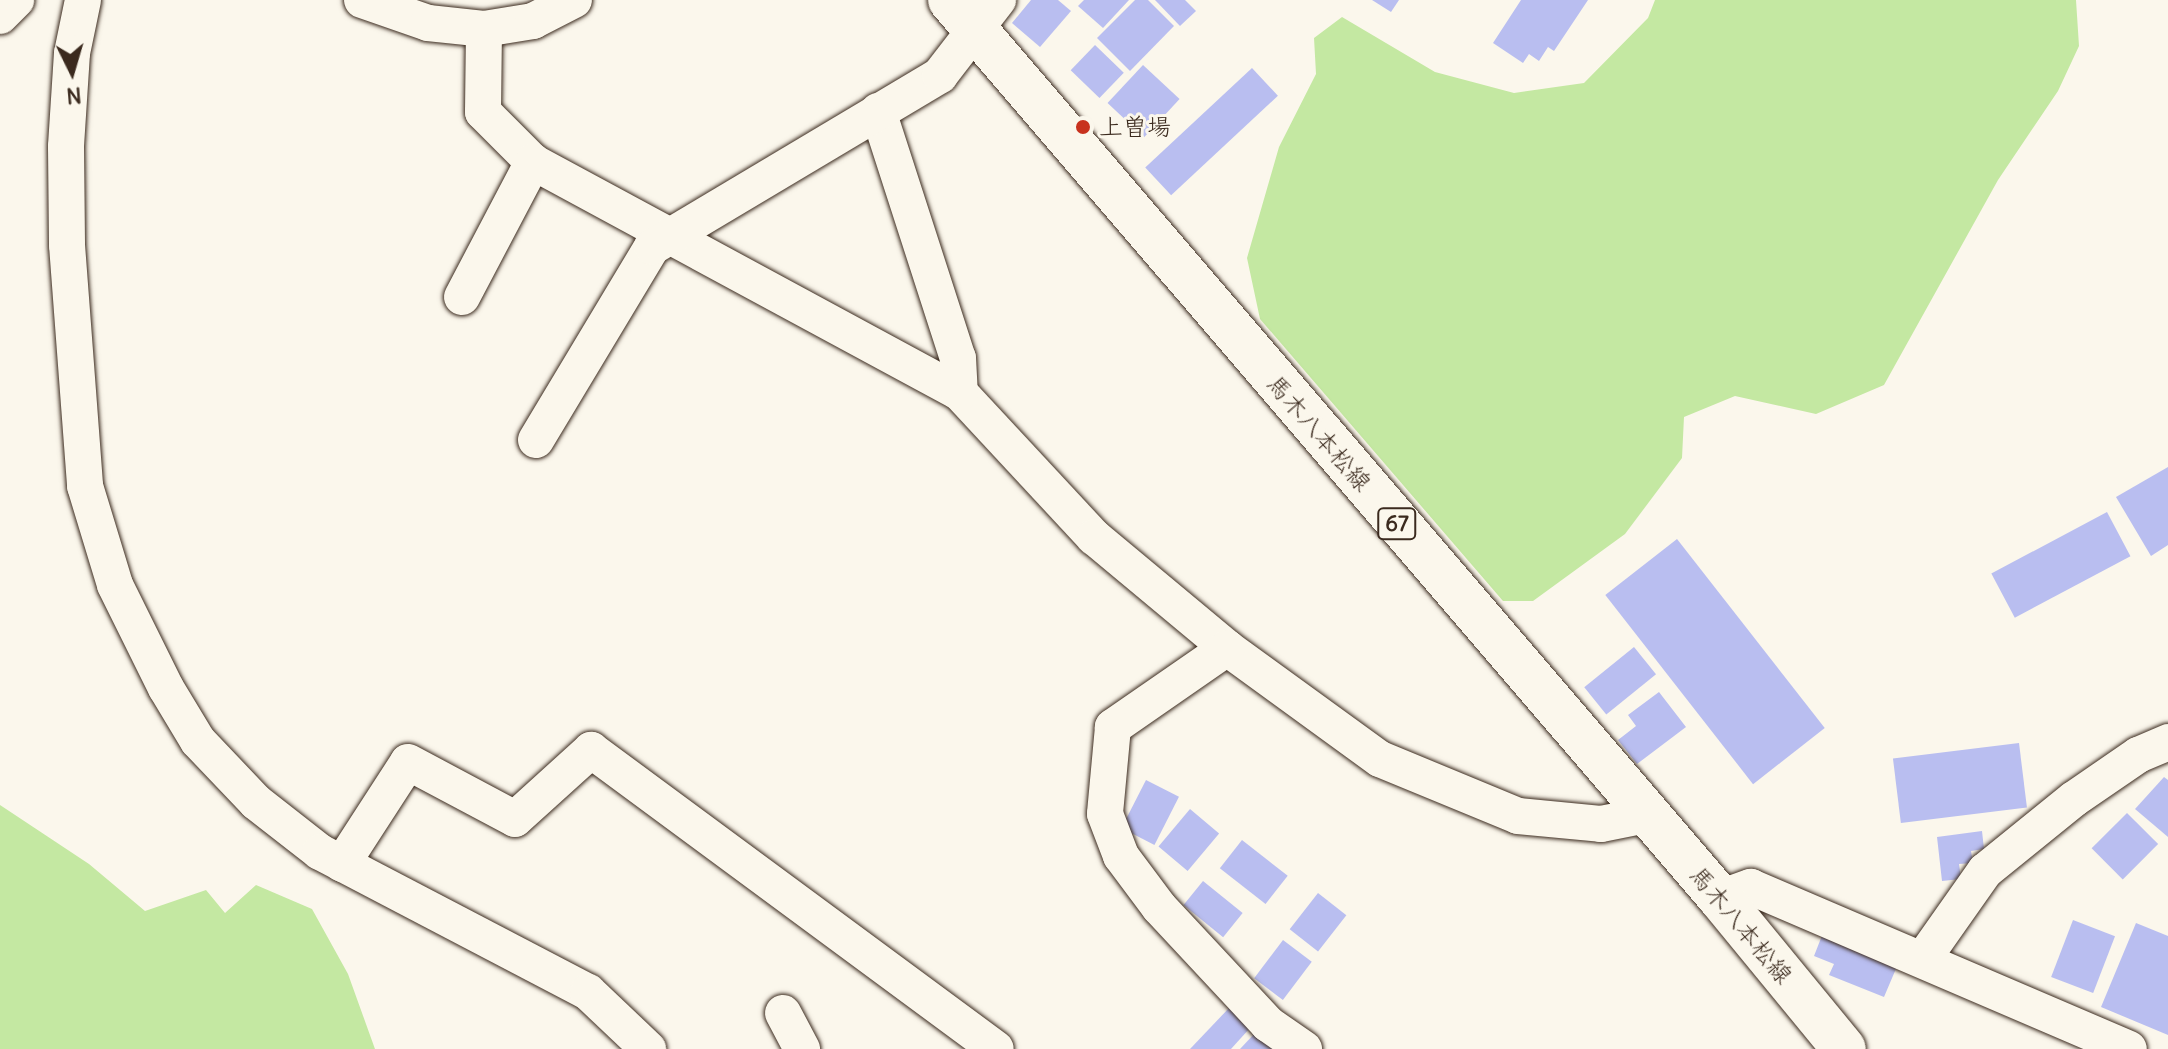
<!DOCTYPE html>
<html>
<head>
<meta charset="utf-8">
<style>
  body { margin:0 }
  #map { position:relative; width:2168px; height:1049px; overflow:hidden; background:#fbf7ec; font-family:Delius,"Klee One",sans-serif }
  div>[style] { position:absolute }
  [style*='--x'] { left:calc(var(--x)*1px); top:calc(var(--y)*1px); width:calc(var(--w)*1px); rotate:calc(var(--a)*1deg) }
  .green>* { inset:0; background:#c4e8a2 }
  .building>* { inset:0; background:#b9bef0; transform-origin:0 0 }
  .roads { filter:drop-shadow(0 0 2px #3b2a1e) drop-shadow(0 0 2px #3b2a1e) }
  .minor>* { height:36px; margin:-18px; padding:0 18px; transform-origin:18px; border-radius:18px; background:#fbf7ec }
  .major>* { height:44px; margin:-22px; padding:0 22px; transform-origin:22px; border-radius:22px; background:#fbf7ec }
  .dots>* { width:22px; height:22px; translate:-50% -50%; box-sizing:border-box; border:4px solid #fbf7ec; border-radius:50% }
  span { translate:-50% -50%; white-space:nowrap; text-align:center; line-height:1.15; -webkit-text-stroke:6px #fbf7ec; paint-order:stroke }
  .shield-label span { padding:2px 6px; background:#fbf7ec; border:2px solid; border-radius:6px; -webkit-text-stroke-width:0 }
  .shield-label { font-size:22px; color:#3b2a1e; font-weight:700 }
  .poi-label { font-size:24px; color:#3b2a1e }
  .left { translate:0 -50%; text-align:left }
  .street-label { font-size:24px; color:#3b2a1e }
  .north { position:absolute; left:32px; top:32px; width:80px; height:80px; -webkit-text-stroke:6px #fbf7ec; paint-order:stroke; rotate:175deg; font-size:22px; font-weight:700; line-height:32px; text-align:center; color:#3b2a1e }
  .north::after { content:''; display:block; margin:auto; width:28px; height:36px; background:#3b2a1e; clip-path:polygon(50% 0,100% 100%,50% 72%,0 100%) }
</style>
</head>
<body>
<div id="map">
  <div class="green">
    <i style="clip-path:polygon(1655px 0,2076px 0,2079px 46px,2058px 91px,1998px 180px,1884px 385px,1816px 414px,1735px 396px,1684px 417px,1682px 458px,1625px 534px,1533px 601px,1503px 601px,1260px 319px,1247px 258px,1279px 147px,1316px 74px,1314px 38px,1342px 17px,1435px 72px,1514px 93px,1584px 83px,1648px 18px)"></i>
    <i style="clip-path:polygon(0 805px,89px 864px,145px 911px,206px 890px,225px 913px,256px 885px,312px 909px,348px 974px,375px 1049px,0 1049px)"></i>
  </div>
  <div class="building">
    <i style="clip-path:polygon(1031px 0,1058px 0,1071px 11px,1040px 47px,1012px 23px)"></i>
    <i style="clip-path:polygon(1084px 0,1129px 0,1103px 28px,1078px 6px)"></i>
    <i style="clip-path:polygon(1135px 0,1148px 0,1174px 26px,1130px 71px,1097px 38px)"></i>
    <i style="clip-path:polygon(1155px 0,1185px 0,1196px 11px,1180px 26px)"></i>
    <i style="clip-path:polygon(1372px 0,1399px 0,1391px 12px)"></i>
    <i style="clip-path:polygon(1521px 0,1588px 0,1554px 51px,1548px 47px,1539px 61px,1529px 54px,1523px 63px,1493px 43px)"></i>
    <i style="left:1095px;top:45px;width:40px;height:35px;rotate:44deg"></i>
    <i style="left:1143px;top:65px;width:50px;height:52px;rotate:43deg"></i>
    <i style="left:1252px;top:68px;width:38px;height:146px;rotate:47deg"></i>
    <i style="clip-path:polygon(2168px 467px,2168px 545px,2151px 556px,2116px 497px)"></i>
    <i style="left:2107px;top:512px;width:50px;height:131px;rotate:62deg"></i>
    <i style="left:1677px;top:539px;width:240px;height:91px;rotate:52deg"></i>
    <i style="left:1634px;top:647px;width:35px;height:64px;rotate:51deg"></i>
    <i style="clip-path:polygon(1659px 692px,1686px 727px,1637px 764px,1618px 740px,1636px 726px,1628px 715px)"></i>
    <i style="left:2019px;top:743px;width:65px;height:127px;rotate:83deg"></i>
    <i style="clip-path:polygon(2164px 777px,2168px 780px,2168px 837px,2135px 809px)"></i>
    <i style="left:1146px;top:780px;width:37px;height:54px;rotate:27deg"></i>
    <i style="left:1190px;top:809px;width:38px;height:49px;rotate:40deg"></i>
    <i style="left:2127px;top:813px;width:44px;height:50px;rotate:45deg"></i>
    <i style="clip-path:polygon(1982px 831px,1984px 849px,1971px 851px,1973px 863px,1959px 864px,1961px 879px,1942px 881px,1937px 837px)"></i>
    <i style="left:1242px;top:840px;width:58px;height:36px;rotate:38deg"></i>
    <i style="left:1203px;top:881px;width:51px;height:31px;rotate:39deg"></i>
    <i style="left:1318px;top:893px;width:36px;height:46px;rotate:38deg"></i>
    <i style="left:2073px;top:920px;width:45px;height:61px;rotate:21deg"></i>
    <i style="clip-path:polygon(2136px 923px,2168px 936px,2168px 1035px,2101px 1007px)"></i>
    <i style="clip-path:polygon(1823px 933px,1898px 964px,1884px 997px,1829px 975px,1834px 964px,1814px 956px)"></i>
    <i style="left:1283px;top:940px;width:36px;height:48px;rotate:37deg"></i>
    <i style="clip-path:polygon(1229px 1008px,1250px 1028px,1231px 1049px,1190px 1049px)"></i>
    <i style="clip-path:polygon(1256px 1032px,1275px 1049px,1240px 1049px)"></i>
  </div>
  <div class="roads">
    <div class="minor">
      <i style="--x:83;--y:0;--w:54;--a:101.7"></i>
      <i style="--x:72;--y:53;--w:94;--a:93.7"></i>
      <i style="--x:66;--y:147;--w:98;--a:89.4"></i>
      <i style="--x:67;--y:245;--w:242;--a:85.7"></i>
      <i style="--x:85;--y:486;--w:103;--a:73.1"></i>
      <i style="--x:115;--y:585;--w:115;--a:63.7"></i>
      <i style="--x:166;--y:688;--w:62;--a:58.9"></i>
      <i style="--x:198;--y:741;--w:84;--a:46.4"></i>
      <i style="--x:256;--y:802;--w:81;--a:38"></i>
      <i style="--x:320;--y:852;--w:302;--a:27.6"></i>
      <i style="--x:588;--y:992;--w:83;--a:43.5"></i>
      <i style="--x:362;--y:0;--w:70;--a:19.2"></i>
      <i style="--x:428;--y:23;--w:56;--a:6.1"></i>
      <i style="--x:484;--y:29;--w:50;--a:-9.3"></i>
      <i style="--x:533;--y:21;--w:46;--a:-27.1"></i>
      <i style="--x:0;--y:16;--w:23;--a:-45"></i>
      <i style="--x:484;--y:29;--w:83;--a:90.7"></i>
      <i style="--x:483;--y:112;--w:71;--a:45"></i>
      <i style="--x:533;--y:162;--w:485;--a:28.4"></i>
      <i style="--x:960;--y:393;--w:197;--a:47.1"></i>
      <i style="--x:1094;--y:537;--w:173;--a:39.8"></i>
      <i style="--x:1227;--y:648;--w:189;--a:36"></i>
      <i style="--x:1380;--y:759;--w:149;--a:22.4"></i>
      <i style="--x:1518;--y:816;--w:83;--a:5.5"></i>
      <i style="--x:1601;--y:824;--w:47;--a:-11.1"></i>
      <i style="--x:878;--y:111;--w:260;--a:72.1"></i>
      <i style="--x:958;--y:358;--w:35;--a:87"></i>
      <i style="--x:462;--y:297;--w:153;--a:-62.3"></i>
      <i style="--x:536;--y:440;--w:225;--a:-59"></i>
      <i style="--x:652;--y:247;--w:335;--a:-30.8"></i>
      <i style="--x:940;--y:75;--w:95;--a:-52.3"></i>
      <i style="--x:1227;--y:648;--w:139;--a:145.3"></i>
      <i style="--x:1113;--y:727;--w:87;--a:95.3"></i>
      <i style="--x:1105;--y:814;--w:45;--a:69.1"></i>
      <i style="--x:1121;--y:856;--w:64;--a:53.3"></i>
      <i style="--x:1159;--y:907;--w:160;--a:47"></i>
      <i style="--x:1268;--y:1024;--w:44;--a:34.8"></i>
      <i style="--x:342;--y:864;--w:121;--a:-57.1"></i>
      <i style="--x:408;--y:762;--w:121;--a:28"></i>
      <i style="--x:515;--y:819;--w:103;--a:-42.2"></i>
      <i style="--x:591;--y:750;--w:503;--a:36.44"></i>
      <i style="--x:1720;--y:898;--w:33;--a:-20"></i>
      <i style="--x:1751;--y:887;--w:411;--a:23.2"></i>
      <i style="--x:1923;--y:959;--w:108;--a:-54.8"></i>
      <i style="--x:1985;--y:871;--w:114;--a:-39"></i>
      <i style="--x:2074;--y:799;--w:78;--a:-34.5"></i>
      <i style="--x:2138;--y:755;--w:33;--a:-23"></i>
      <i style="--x:783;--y:1013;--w:41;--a:62.2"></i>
    </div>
    <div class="major">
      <i style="--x:950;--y:0;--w:1183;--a:49.39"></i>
      <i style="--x:1720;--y:898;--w:195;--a:50.6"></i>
    </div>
  </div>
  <div class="dots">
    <i style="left:1083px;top:127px;background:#c8321e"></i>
  </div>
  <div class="shield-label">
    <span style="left:1397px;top:524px">67</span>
  </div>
  <div class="poi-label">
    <span class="left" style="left:1099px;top:127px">上曽場</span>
  </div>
  <div class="street-label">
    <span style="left:1319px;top:433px;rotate:49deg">馬木八本松線</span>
    <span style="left:1741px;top:925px;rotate:50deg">馬木八本松線</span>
  </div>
  <div class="north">N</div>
</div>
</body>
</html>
